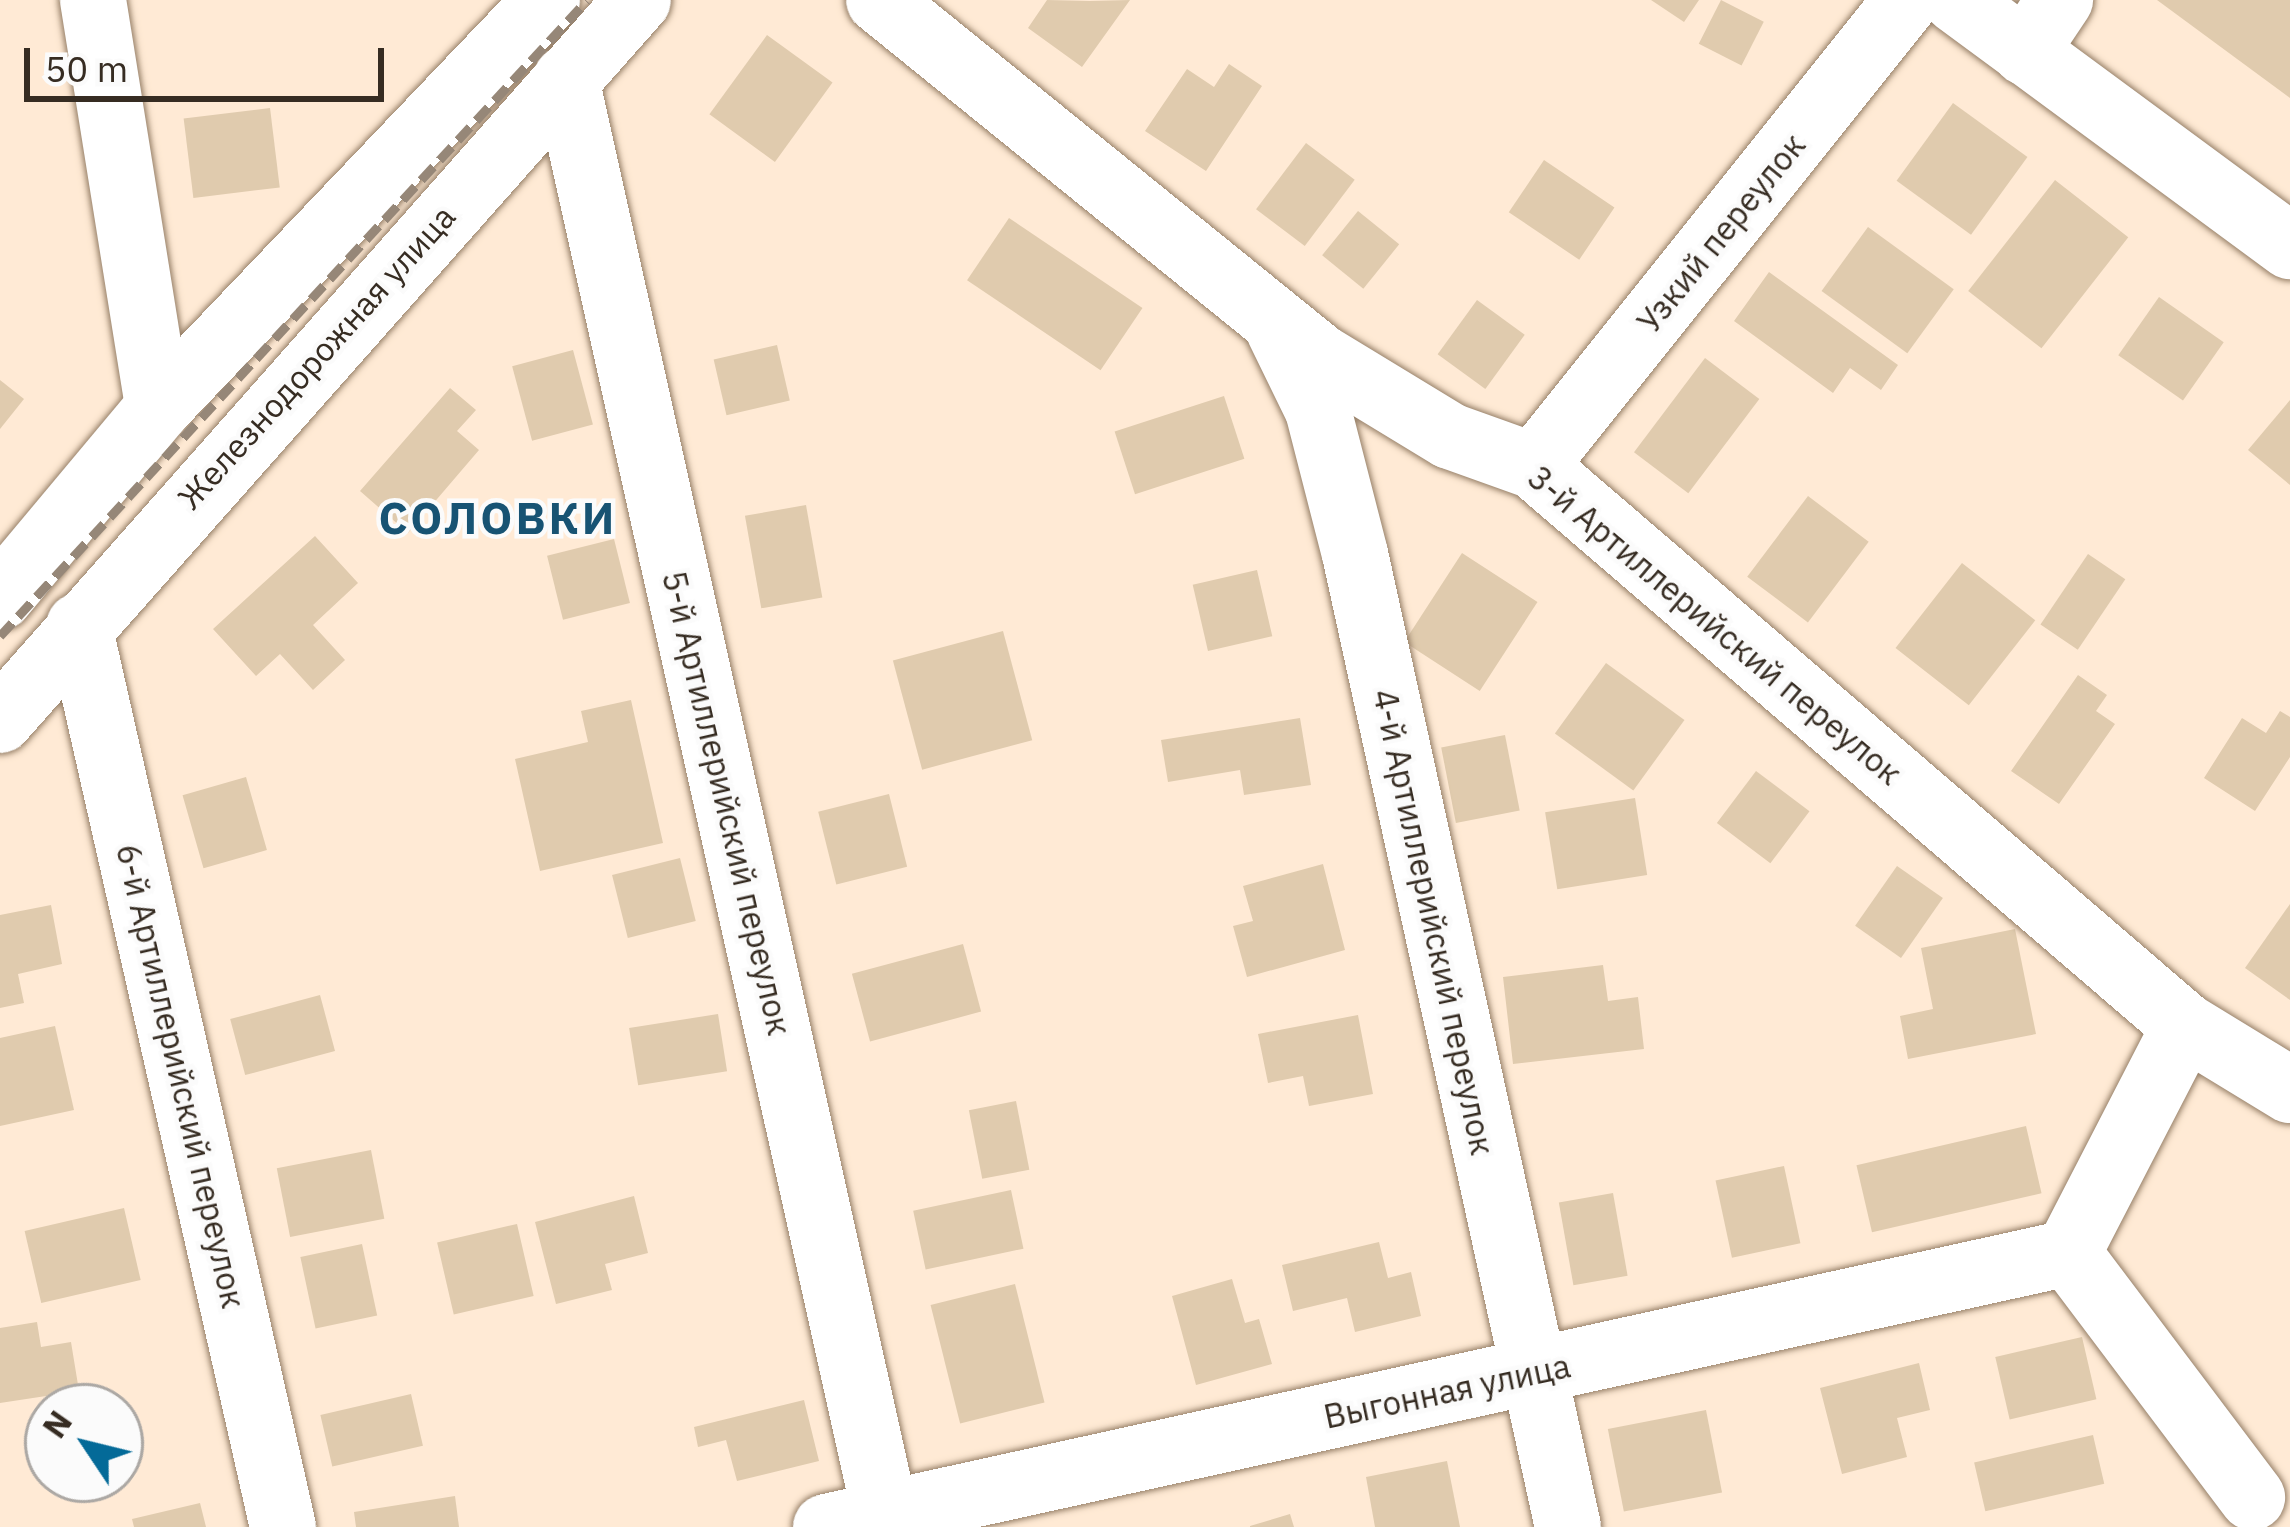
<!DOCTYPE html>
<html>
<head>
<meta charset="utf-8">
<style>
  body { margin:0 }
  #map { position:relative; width:2290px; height:1527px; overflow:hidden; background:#ffead5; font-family:"IBM Plex Sans",sans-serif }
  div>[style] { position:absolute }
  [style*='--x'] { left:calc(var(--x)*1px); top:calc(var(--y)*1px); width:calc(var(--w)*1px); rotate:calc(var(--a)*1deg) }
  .building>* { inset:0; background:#e0cbae; transform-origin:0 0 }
  .roads { filter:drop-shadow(0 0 3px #978068) drop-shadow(0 0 3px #978068) }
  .minor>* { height:66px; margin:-33px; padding:0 33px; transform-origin:33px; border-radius:33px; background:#fff }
  .rail>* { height:9px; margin-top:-4.5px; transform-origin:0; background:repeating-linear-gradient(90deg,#968778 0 18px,transparent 0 27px) }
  span { translate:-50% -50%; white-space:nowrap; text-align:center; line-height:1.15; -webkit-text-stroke:9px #fbfbfb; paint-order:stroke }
  .street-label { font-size:33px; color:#362c22 }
  .district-label { font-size:45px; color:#175373; font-weight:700; letter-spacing:3px }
  .north { position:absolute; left:24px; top:1383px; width:120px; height:120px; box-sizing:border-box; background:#fbfbfb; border:3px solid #aca8a4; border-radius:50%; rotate:305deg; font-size:33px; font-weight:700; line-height:48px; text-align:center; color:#362c22 }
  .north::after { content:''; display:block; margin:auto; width:42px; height:54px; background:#046a98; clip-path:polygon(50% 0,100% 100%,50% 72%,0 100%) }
  .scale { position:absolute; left:24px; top:48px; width:360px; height:54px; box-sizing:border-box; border:6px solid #362c22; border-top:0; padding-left:15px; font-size:36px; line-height:42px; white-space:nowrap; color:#362c22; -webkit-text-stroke:9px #fbfbfb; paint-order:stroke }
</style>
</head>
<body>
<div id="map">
  <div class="building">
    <i style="clip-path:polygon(1047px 0,1090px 1px,1130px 0,1082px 67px,1028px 28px)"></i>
    <i style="clip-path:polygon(1651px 0,1699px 0,1684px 22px)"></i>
    <i style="left:1721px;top:0;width:48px;height:49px;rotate:27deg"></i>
    <i style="clip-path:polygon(2157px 0,2290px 0,2290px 98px)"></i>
    <i style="left:767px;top:35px;width:81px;height:98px;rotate:36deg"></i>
    <i style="clip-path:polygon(1229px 64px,1262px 86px,1206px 171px,1145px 131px,1187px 69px,1214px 87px)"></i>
    <i style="left:1953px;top:103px;width:92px;height:96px;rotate:36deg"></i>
    <i style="left:270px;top:108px;width:80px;height:87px;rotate:83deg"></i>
    <i style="left:1306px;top:143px;width:61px;height:83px;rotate:37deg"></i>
    <i style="left:1544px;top:160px;width:85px;height:63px;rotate:34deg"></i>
    <i style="left:2055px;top:180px;width:93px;height:141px;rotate:38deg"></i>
    <i style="left:1358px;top:211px;width:53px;height:57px;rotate:39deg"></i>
    <i style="left:1009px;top:218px;width:161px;height:75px;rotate:34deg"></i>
    <i style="left:1868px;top:227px;width:106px;height:79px;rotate:36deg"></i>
    <i style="clip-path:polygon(1769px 272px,1898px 365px,1881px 390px,1850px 368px,1833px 393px,1734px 321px)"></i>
    <i style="left:2159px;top:297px;width:79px;height:71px;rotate:35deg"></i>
    <i style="left:1477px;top:300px;width:59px;height:67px;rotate:36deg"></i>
    <i style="left:777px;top:345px;width:57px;height:65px;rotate:77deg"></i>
    <i style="left:573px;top:350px;width:77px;height:63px;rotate:75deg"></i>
    <i style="left:1705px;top:358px;width:68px;height:118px;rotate:37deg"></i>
    <i style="clip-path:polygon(0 380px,24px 399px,0 429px)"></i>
    <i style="clip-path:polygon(450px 388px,476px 410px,457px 431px,479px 450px,408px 533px,360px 491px)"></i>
    <i style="left:1224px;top:396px;width:66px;height:115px;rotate:72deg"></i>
    <i style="clip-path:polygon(2290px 400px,2290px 485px,2248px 450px)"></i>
    <i style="left:1808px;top:496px;width:76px;height:101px;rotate:37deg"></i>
    <i style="left:806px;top:505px;width:94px;height:62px;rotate:80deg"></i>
    <i style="clip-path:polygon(315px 536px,358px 583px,313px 625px,345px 660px,313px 690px,280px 654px,256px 676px,213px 629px)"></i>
    <i style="left:614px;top:539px;width:66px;height:69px;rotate:76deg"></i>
    <i style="left:1462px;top:553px;width:90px;height:106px;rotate:33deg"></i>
    <i style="left:2088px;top:554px;width:45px;height:85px;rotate:34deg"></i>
    <i style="left:1962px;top:563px;width:93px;height:108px;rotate:38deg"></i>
    <i style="left:1257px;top:570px;width:68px;height:66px;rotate:77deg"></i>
    <i style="left:1003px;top:631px;width:113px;height:114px;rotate:75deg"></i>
    <i style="left:1606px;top:663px;width:97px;height:87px;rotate:36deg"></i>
    <i style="clip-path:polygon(2078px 675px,2107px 695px,2096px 711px,2115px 724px,2059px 804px,2011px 771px)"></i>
    <i style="clip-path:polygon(631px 700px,663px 843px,540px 871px,515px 759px,588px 742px,581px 711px)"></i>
    <i style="clip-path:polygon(2280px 711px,2290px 717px,2290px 757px,2255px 811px,2204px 778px,2242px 718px,2266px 733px)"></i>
    <i style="clip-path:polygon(1300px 718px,1311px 785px,1244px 795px,1240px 770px,1168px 782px,1161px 740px)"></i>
    <i style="left:1505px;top:735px;width:77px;height:65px;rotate:79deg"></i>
    <i style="left:1756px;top:771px;width:67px;height:65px;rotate:37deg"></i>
    <i style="left:246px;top:777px;width:76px;height:66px;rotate:74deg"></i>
    <i style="left:889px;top:794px;width:75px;height:73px;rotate:76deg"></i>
    <i style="left:1635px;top:798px;width:78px;height:91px;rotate:81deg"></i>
    <i style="left:680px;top:858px;width:65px;height:70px;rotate:76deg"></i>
    <i style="clip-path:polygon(1323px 864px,1345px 950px,1247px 977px,1233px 926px,1253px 921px,1243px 886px)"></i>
    <i style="left:1897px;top:866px;width:56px;height:73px;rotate:35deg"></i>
    <i style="clip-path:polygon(2290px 904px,2290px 1000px,2245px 968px)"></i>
    <i style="clip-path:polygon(51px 905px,62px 964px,18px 974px,24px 1003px,0 1008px,0 915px)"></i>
    <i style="clip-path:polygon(2015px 929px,2036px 1034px,1908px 1059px,1900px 1016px,1933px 1009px,1921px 948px)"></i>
    <i style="left:963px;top:944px;width:70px;height:115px;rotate:75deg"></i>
    <i style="clip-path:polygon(1603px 965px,1608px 1001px,1638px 997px,1644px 1049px,1513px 1064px,1503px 977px)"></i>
    <i style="left:320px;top:995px;width:58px;height:93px;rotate:75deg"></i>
    <i style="left:718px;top:1014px;width:58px;height:90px;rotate:81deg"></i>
    <i style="clip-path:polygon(1358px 1015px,1373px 1094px,1309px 1106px,1303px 1076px,1268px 1083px,1258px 1034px)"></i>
    <i style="clip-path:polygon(55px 1026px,74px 1110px,0 1126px,0 1038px)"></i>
    <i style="left:1016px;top:1101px;width:70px;height:48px;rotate:79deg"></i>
    <i style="left:2026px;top:1126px;width:69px;height:174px;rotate:77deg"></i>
    <i style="left:371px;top:1150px;width:70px;height:96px;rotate:79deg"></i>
    <i style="left:1784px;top:1166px;width:79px;height:70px;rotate:78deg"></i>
    <i style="left:1011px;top:1190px;width:60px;height:100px;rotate:78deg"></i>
    <i style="left:1613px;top:1193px;width:84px;height:55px;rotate:80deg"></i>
    <i style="clip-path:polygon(634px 1196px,648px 1253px,605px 1264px,612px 1290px,556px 1304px,535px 1222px)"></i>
    <i style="left:124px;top:1208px;width:74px;height:102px;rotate:77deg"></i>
    <i style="left:517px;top:1224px;width:74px;height:82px;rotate:77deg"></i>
    <i style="clip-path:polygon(1379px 1242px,1388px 1278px,1411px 1272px,1421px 1316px,1355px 1332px,1347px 1298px,1293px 1311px,1282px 1265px)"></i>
    <i style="left:362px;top:1244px;width:73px;height:63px;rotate:78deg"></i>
    <i style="clip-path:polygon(1232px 1279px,1245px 1323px,1259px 1319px,1272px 1364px,1196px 1385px,1172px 1296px)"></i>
    <i style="left:1015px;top:1284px;width:122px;height:87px;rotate:76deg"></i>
    <i style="clip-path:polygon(37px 1322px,41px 1347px,71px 1342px,79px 1391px,0 1403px,0 1328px)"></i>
    <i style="left:2082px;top:1337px;width:64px;height:89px;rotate:77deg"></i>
    <i style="clip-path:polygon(1919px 1363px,1930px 1410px,1897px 1418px,1907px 1457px,1842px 1474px,1820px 1388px)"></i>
    <i style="left:411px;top:1394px;width:53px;height:93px;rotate:77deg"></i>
    <i style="clip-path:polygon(804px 1400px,819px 1461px,737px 1481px,726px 1440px,698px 1447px,694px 1427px)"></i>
    <i style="left:1706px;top:1410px;width:84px;height:100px;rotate:79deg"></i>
    <i style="left:2093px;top:1435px;width:50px;height:122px;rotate:77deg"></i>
    <i style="clip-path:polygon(1447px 1461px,1460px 1527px,1375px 1527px,1366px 1477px)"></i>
    <i style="clip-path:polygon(455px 1496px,459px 1527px,356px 1527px,354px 1512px)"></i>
    <i style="clip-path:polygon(200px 1503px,206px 1527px,134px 1527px,132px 1519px)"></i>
    <i style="clip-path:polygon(1290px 1514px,1294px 1527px,1250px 1527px,1250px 1526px)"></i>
  </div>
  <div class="roads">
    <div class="minor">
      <i style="--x:93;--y:0;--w:413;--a:80.9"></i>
      <i style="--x:879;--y:0;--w:567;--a:38.99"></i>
      <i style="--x:1320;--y:357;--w:152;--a:31.3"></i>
      <i style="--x:1450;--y:436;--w:89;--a:19.7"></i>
      <i style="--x:1534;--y:466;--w:859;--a:40.7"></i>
      <i style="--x:2185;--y:1026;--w:123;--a:31.4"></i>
      <i style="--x:1956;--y:0;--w:415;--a:36.4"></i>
      <i style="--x:2025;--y:52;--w:63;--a:-56.1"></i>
      <i style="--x:566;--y:79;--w:1483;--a:77.46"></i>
      <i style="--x:1279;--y:330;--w:89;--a:64"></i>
      <i style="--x:1318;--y:410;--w:149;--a:75.6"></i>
      <i style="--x:1355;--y:554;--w:996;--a:77.65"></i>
      <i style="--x:1534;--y:466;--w:597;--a:-51.33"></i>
      <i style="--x:0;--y:597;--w:246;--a:-50.1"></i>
      <i style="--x:158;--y:408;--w:564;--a:-46.37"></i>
      <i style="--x:79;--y:626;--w:924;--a:77.24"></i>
      <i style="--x:0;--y:720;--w:962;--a:-48.46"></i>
      <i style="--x:2185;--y:1026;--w:255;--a:117.3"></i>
      <i style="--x:2068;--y:1253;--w:306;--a:53"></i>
      <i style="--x:826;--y:1527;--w:1272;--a:-12.44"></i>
    </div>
  </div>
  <div class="rail">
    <i style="--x:0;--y:636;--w:865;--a:-47.29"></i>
  </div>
  <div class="street-label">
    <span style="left:1721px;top:233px;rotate:-51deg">Узкий переулок</span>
    <span style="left:316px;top:357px;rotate:-48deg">Железнодорожная улица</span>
    <span style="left:1715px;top:625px;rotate:40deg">3-й Артиллерийский переулок</span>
    <span style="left:727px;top:803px;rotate:77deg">5-й Артиллерийский переулок</span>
    <span style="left:1434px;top:922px;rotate:78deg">4-й Артиллерийский переулок</span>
    <span style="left:181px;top:1076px;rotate:77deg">6-й Артиллерийский переулок</span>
    <span style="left:1447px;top:1391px;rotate:-12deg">Выгонная улица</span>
  </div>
  <div class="district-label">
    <span style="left:498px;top:518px">СОЛОВКИ</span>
  </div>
  <div class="north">N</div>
  <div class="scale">50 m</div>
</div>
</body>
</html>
